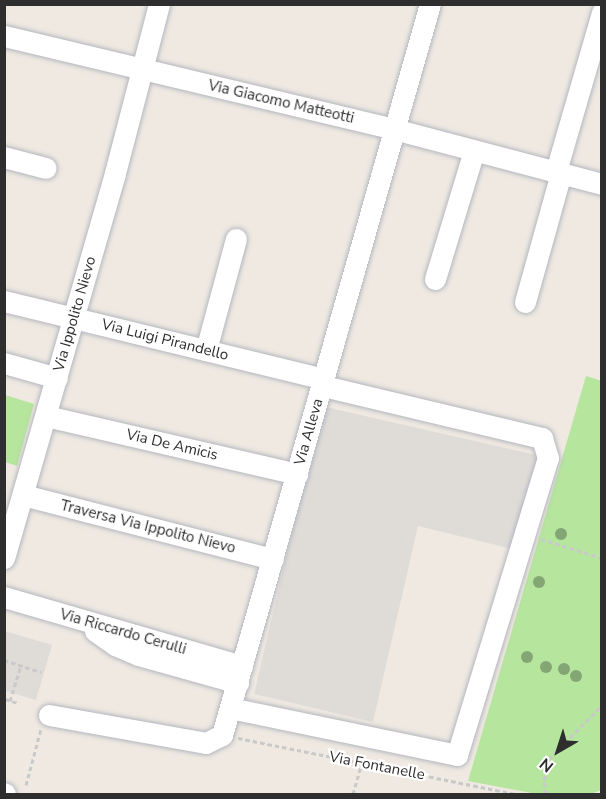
<!DOCTYPE html>
<html>
<head>
<meta charset="utf-8">
<style>
  body { margin:0 }
  #map { position:relative; width:606px; height:799px; overflow:hidden; background:#efe9e1; font-family:"Nunito Sans",sans-serif }
  div>[style] { position:absolute }
  [style*='--x'] { left:calc(var(--x)*1px); top:calc(var(--y)*1px); width:calc(var(--w)*1px); rotate:calc(var(--a)*1deg) }
  .green>* { inset:0; background:#b6e59e }
  .plaza>* { inset:0; background:#dfdcd8 }
  .path>* { height:3px; margin-top:-1.5px; transform-origin:0; background:repeating-linear-gradient(90deg,#c9c9c9 0 4.5px,transparent 0 7.5px) }
  .roads { filter:drop-shadow(0 0 2px #b4b7c1) drop-shadow(0 0 2px #b4b7c1) }
  .minor>* { height:21px; margin:-10.5px; padding:0 10.5px; transform-origin:10.5px; border-radius:10.5px; background:#fff }
  .trees>* { width:12px; height:12px; margin:-6px; border-radius:50%; background:#84a574 }
  span { translate:-50% -50%; white-space:nowrap; text-align:center; line-height:1.15; -webkit-text-stroke:4.5px #fff; paint-order:stroke }
  .street-label { font-size:15px; color:#2e2e2e }
  .frame { position:absolute; inset:0; border:6px solid #2e2e2e; pointer-events:none }
  .north { position:absolute; left:528px; top:721px; width:60px; height:60px; -webkit-text-stroke:4px #fff; paint-order:stroke; rotate:219deg; font-size:16px; font-weight:700; line-height:24px; text-align:center; color:#2e2e2e }
  .north::after { content:''; display:block; margin:auto; width:21px; height:27px; background:#2e2e2e; clip-path:polygon(50% 0,100% 100%,50% 72%,0 100%) }
</style>
</head>
<body>
<div id="map">
  <div class="green">
    <i style="clip-path:polygon(586px 376px,602px 381px,601px 790px,591px 794px,537px 794px,468px 781px)"></i>
    <i style="clip-path:polygon(5px 395px,34px 404px,17px 466px,5px 462px)"></i>
  </div>
  <div class="plaza">
    <i style="clip-path:polygon(330px 408px,536px 455px,541px 464px,516px 550px,418px 526px,373px 722px,254px 694px,320px 412px)"></i>
    <i style="clip-path:polygon(5px 631px,52px 645px,36px 700px,5px 691px)"></i>
  </div>
  <div class="path">
    <i style="--x:541;--y:539;--w:64;--a:17.3"></i>
    <i style="--x:4;--y:660;--w:39;--a:18"></i>
    <i style="--x:5;--y:699;--w:14;--a:17"></i>
    <i style="--x:10;--y:701;--w:37;--a:-73"></i>
    <i style="--x:238;--y:738;--w:284;--a:11.4"></i>
    <i style="--x:26;--y:785;--w:58;--a:-75"></i>
    <i style="--x:353;--y:794;--w:32;--a:-74"></i>
    <i style="--x:546;--y:794;--w:14;--a:-98"></i>
    <i style="--x:544;--y:780;--w:22;--a:-77"></i>
    <i style="--x:549;--y:759;--w:76;--a:-45.5"></i>
  </div>
  <div class="roads">
    <div class="minor">
      <i style="--x:4;--y:36;--w:401;--a:13.4"></i>
      <i style="--x:394;--y:129;--w:215;--a:14.8"></i>
      <i style="--x:4;--y:157;--w:43;--a:14.7"></i>
      <i style="--x:556;--y:171;--w:165;--a:-73.8"></i>
      <i style="--x:435;--y:279;--w:134;--a:-73.1"></i>
      <i style="--x:4;--y:301;--w:329;--a:13.7"></i>
      <i style="--x:525;--y:302;--w:134;--a:-74.4"></i>
      <i style="--x:206;--y:350;--w:115;--a:-74.9"></i>
      <i style="--x:4;--y:363;--w:55;--a:15.8"></i>
      <i style="--x:46;--y:416;--w:258;--a:13"></i>
      <i style="--x:23;--y:495;--w:258;--a:14.4"></i>
      <i style="--x:4;--y:558;--w:401;--a:-73.9"></i>
      <i style="--x:115;--y:173;--w:175;--a:-75.4"></i>
      <i style="--x:4;--y:597;--w:248;--a:16.2"></i>
      <i style="--x:95;--y:631;--w:24;--a:35"></i>
      <i style="--x:115;--y:645;--w:25;--a:23"></i>
      <i style="--x:138;--y:655;--w:104;--a:15.6"></i>
      <i style="--x:230;--y:708;--w:232;--a:11.7"></i>
      <i style="--x:457;--y:755;--w:311;--a:-73"></i>
      <i style="--x:548;--y:458;--w:21;--a:-107"></i>
      <i style="--x:542;--y:438;--w:225;--a:-166.6"></i>
      <i style="--x:49;--y:715;--w:159;--a:10.1"></i>
      <i style="--x:206;--y:743;--w:18;--a:-27"></i>
      <i style="--x:222;--y:735;--w:760;--a:-74.12"></i>
      <i style="--x:4;--y:794;--w:1;--a:-45"></i>
    </div>
  </div>
  <div class="trees">
    <i style="left:561px;top:534px"></i>
    <i style="left:539px;top:582px"></i>
    <i style="left:527px;top:657px"></i>
    <i style="left:546px;top:667px"></i>
    <i style="left:564px;top:669px"></i>
    <i style="left:576px;top:676px"></i>
  </div>
  <div class="street-label">
    <span style="left:281px;top:102px;rotate:13deg">Via Giacomo Matteotti</span>
    <span style="left:75px;top:314px;rotate:-74deg">Via Ippolito Nievo</span>
    <span style="left:165px;top:340px;rotate:14deg">Via Luigi Pirandello</span>
    <span style="left:309px;top:432px;rotate:-74deg">Via Alleva</span>
    <span style="left:172px;top:445px;rotate:13deg">Via De Amicis</span>
    <span style="left:148px;top:527px;rotate:14deg">Traversa Via Ippolito Nievo</span>
    <span style="left:123px;top:632px;rotate:16deg">Via Riccardo Cerulli</span>
    <span style="left:377px;top:766px;rotate:11deg">Via Fontanelle</span>
  </div>
  <div class="frame"></div>
  <div class="north">N</div>
</div>
</body>
</html>
